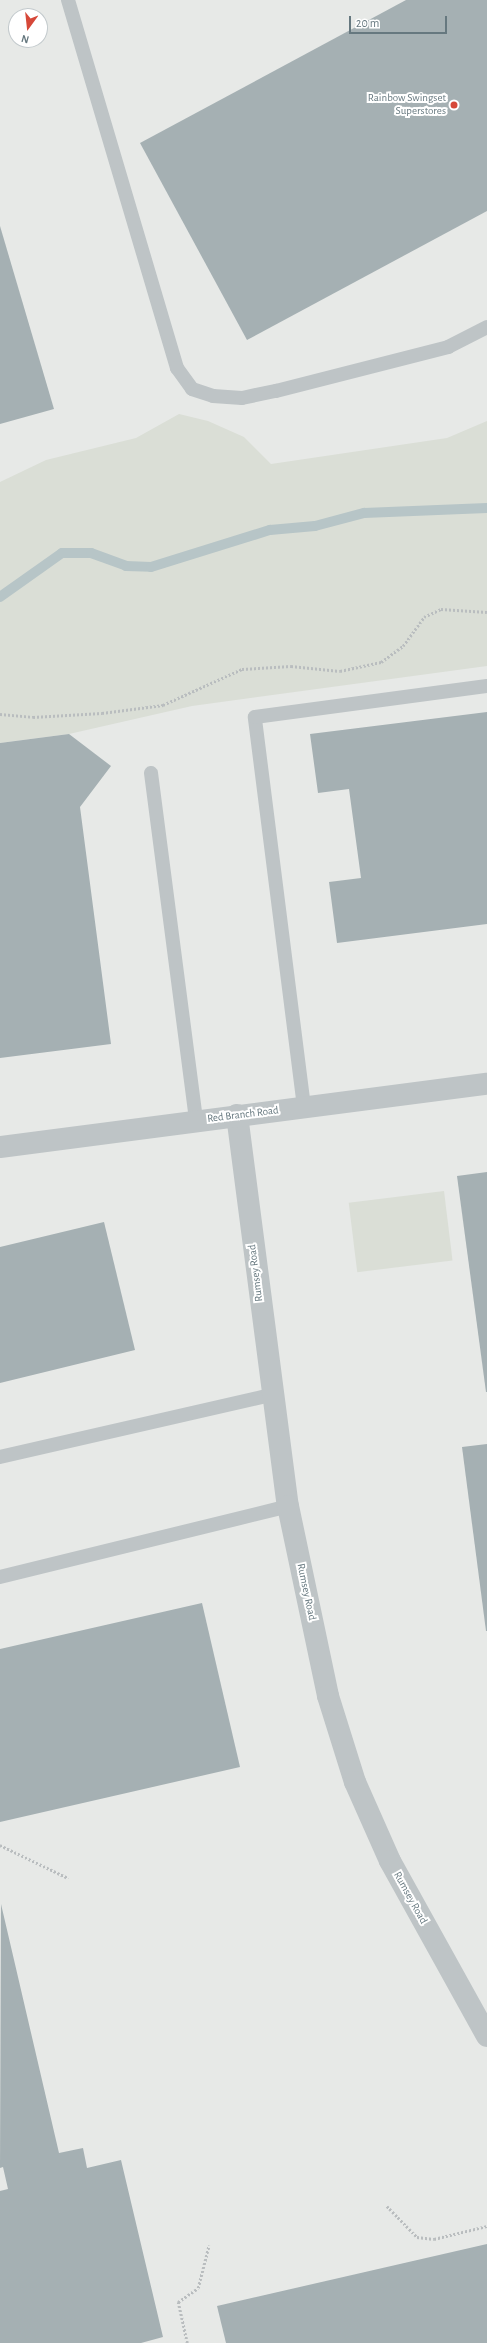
<!DOCTYPE html>
<html>
<head>
<meta charset="utf-8">
<style>
  body { margin:0 }
  #map { position:relative; width:487px; height:2343px; overflow:hidden; background:#f9f9f7; font-family:"Alegreya Sans",sans-serif }
  div>[style] { position:absolute }
  [style*='--x'] { left:calc(var(--x)*1px); top:calc(var(--y)*1px); width:calc(var(--w)*1px); rotate:calc(var(--a)*1deg) }
  .built>* { inset:0; background:#e7e9e7 }
  .green>* { inset:0; background:#daded6; transform-origin:0 0 }
  .stream>* { height:10px; margin:-5px; padding:0 5px; transform-origin:5px; border-radius:5px; background:#b7c5c7 }
  .building>* { inset:0; background:#a5b0b3 }
  .path>* { height:2.5px; margin-top:-1.25px; transform-origin:0; background:repeating-linear-gradient(90deg,#b9bdbf 0 2px,transparent 0 4px) }
  .service>* { height:14px; margin:-7px; padding:0 7px; transform-origin:7px; border-radius:7px; background:#bec4c6 }
  .minor>* { height:22px; margin:-11px; padding:0 11px; transform-origin:11px; border-radius:11px; background:#bec4c6 }
  .dots>* { width:11px; height:11px; translate:-50% -50%; box-sizing:border-box; border:2px solid #fff; border-radius:50% }
  span { translate:-50% -50%; white-space:nowrap; text-align:center; line-height:1.15; -webkit-text-stroke:4px #fff; paint-order:stroke }
  .poi-label { font-size:11px; color:#66787f }
  .right { translate:-100% -50%; text-align:right }
  .street-label { font-size:11px; color:#66787f }
  .north { position:absolute; left:8px; top:8px; width:40px; height:40px; box-sizing:border-box; background:#fff; border:1px solid #c2c9cc; border-radius:50%; rotate:195deg; font-size:11px; font-weight:700; line-height:16px; text-align:center; color:#66787f }
  .north::after { content:''; display:block; margin:auto; width:14px; height:18px; background:#d64839; clip-path:polygon(50% 0,100% 100%,50% 72%,0 100%) }
  .scale { position:absolute; left:349px; top:16px; width:98px; height:18px; box-sizing:border-box; border:2px solid #66787f; border-top:0; padding-left:5px; font-size:12px; line-height:14px; white-space:nowrap; color:#66787f; -webkit-text-stroke:3px #fff; paint-order:stroke }
</style>
</head>
<body>
<div id="map">
  <div class="built">
    <i style="clip-path:polygon(evenodd,0 0,487px 0,487px 2343px,0 2343px,0 0,16px 16px,40px 16px,40px 40px,16px 40px,16px 16px)"></i>
  </div>
  <div class="green">
    <i style="clip-path:polygon(179px 414px,208px 421px,244px 437px,271px 464px,447px 438px,487px 421px,487px 666px,192px 706px,69px 734px,0 743px,0 482px,46px 460px,136px 438px)"></i>
    <i style="left:444px;top:1191px;width:70px;height:96px;rotate:83deg"></i>
  </div>
  <div class="stream">
    <i style="--x:0;--y:597;--w:76;--a:-35.4"></i>
    <i style="--x:62;--y:553;--w:29;--a:0"></i>
    <i style="--x:91;--y:553;--w:37;--a:20"></i>
    <i style="--x:126;--y:566;--w:25;--a:2"></i>
    <i style="--x:151;--y:567;--w:125;--a:-17.3"></i>
    <i style="--x:270;--y:530;--w:45;--a:-5.1"></i>
    <i style="--x:315;--y:526;--w:51;--a:-14.9"></i>
    <i style="--x:364;--y:513;--w:123;--a:-2.3"></i>
  </div>
  <div class="building">
    <i style="clip-path:polygon(406px 0,487px 0,487px 211px,247px 340px,140px 143px)"></i>
    <i style="clip-path:polygon(0 226px,54px 409px,0 424px)"></i>
    <i style="clip-path:polygon(487px 712px,487px 924px,337px 943px,329px 882px,361px 878px,349px 789px,318px 793px,310px 734px)"></i>
    <i style="clip-path:polygon(69px 734px,111px 766px,80px 807px,111px 1044px,0 1058px,0 743px)"></i>
    <i style="clip-path:polygon(487px 1172px,487px 1392px,486px 1392px,457px 1176px)"></i>
    <i style="clip-path:polygon(104px 1222px,135px 1350px,0 1383px,0 1247px)"></i>
    <i style="clip-path:polygon(487px 1444px,487px 1631px,486px 1631px,462px 1447px)"></i>
    <i style="clip-path:polygon(202px 1603px,240px 1767px,0 1822px,0 1649px)"></i>
    <i style="clip-path:polygon(1px 1904px,59px 2153px,83px 2148px,87px 2168px,121px 2160px,163px 2337px,141px 2343px,0 2343px,0 2191px,8px 2189px,3px 2167px,0 2168px)"></i>
    <i style="clip-path:polygon(487px 2244px,487px 2343px,226px 2343px,217px 2306px)"></i>
  </div>
  <div class="path">
    <i style="--x:0;--y:714;--w:33;--a:5"></i>
    <i style="--x:33;--y:717;--w:69;--a:-3.3"></i>
    <i style="--x:102;--y:713;--w:62;--a:-7.5"></i>
    <i style="--x:163;--y:705;--w:87;--a:-24.5"></i>
    <i style="--x:242;--y:669;--w:49;--a:-3.5"></i>
    <i style="--x:291;--y:666;--w:49;--a:5.8"></i>
    <i style="--x:340;--y:671;--w:42;--a:-12.4"></i>
    <i style="--x:381;--y:662;--w:27;--a:-36"></i>
    <i style="--x:403;--y:646;--w:36;--a:-54"></i>
    <i style="--x:424;--y:617;--w:19;--a:-25"></i>
    <i style="--x:441;--y:609;--w:46;--a:3.7"></i>
    <i style="--x:0;--y:1845;--w:76;--a:25.9"></i>
    <i style="--x:387;--y:2206;--w:43;--a:45.9"></i>
    <i style="--x:417;--y:2237;--w:17;--a:7"></i>
    <i style="--x:434;--y:2239;--w:55;--a:-13.8"></i>
    <i style="--x:187;--y:2343;--w:42;--a:-102.4"></i>
    <i style="--x:178;--y:2302;--w:24;--a:-35"></i>
    <i style="--x:198;--y:2288;--w:44;--a:-75.7"></i>
  </div>
  <div class="service">
    <i style="--x:68;--y:0;--w:384;--a:73.5"></i>
    <i style="--x:177;--y:368;--w:26;--a:54"></i>
    <i style="--x:192;--y:389;--w:22;--a:18"></i>
    <i style="--x:213;--y:396;--w:29;--a:4"></i>
    <i style="--x:242;--y:398;--w:35;--a:-12"></i>
    <i style="--x:276;--y:391;--w:178;--a:-14.3"></i>
    <i style="--x:448;--y:347;--w:44;--a:-27.1"></i>
    <i style="--x:151;--y:773;--w:351;--a:82.6"></i>
    <i style="--x:304;--y:1107;--w:393;--a:-97.2"></i>
    <i style="--x:255;--y:717;--w:234;--a:-7.6"></i>
    <i style="--x:0;--y:1457;--w:278;--a:-12.9"></i>
    <i style="--x:0;--y:1577;--w:297;--a:-13.8"></i>
  </div>
  <div class="minor">
    <i style="--x:237;--y:1115;--w:394;--a:82.6"></i>
    <i style="--x:288;--y:1506;--w:194;--a:78.1"></i>
    <i style="--x:328;--y:1696;--w:90;--a:72.6"></i>
    <i style="--x:355;--y:1782;--w:86;--a:66.1"></i>
    <i style="--x:390;--y:1861;--w:200;--a:61"></i>
    <i style="--x:0;--y:1147;--w:491;--a:-7.4"></i>
  </div>
  <div class="dots">
    <i style="left:454px;top:105px;background:#d64839"></i>
  </div>
  <div class="poi-label">
    <span class="right" style="left:446px;top:105px">Rainbow Swingset<br>Superstores</span>
  </div>
  <div class="street-label">
    <span style="left:243px;top:1115px;rotate:-7deg">Red Branch Road</span>
    <span style="left:256px;top:1273px;rotate:-97deg">Rumsey Road</span>
    <span style="left:306px;top:1592px;rotate:78deg">Rumsey Road</span>
    <span style="left:410px;top:1898px;rotate:61deg">Rumsey Road</span>
  </div>
  <div class="north">N</div>
  <div class="scale">20 m</div>
</div>
</body>
</html>
